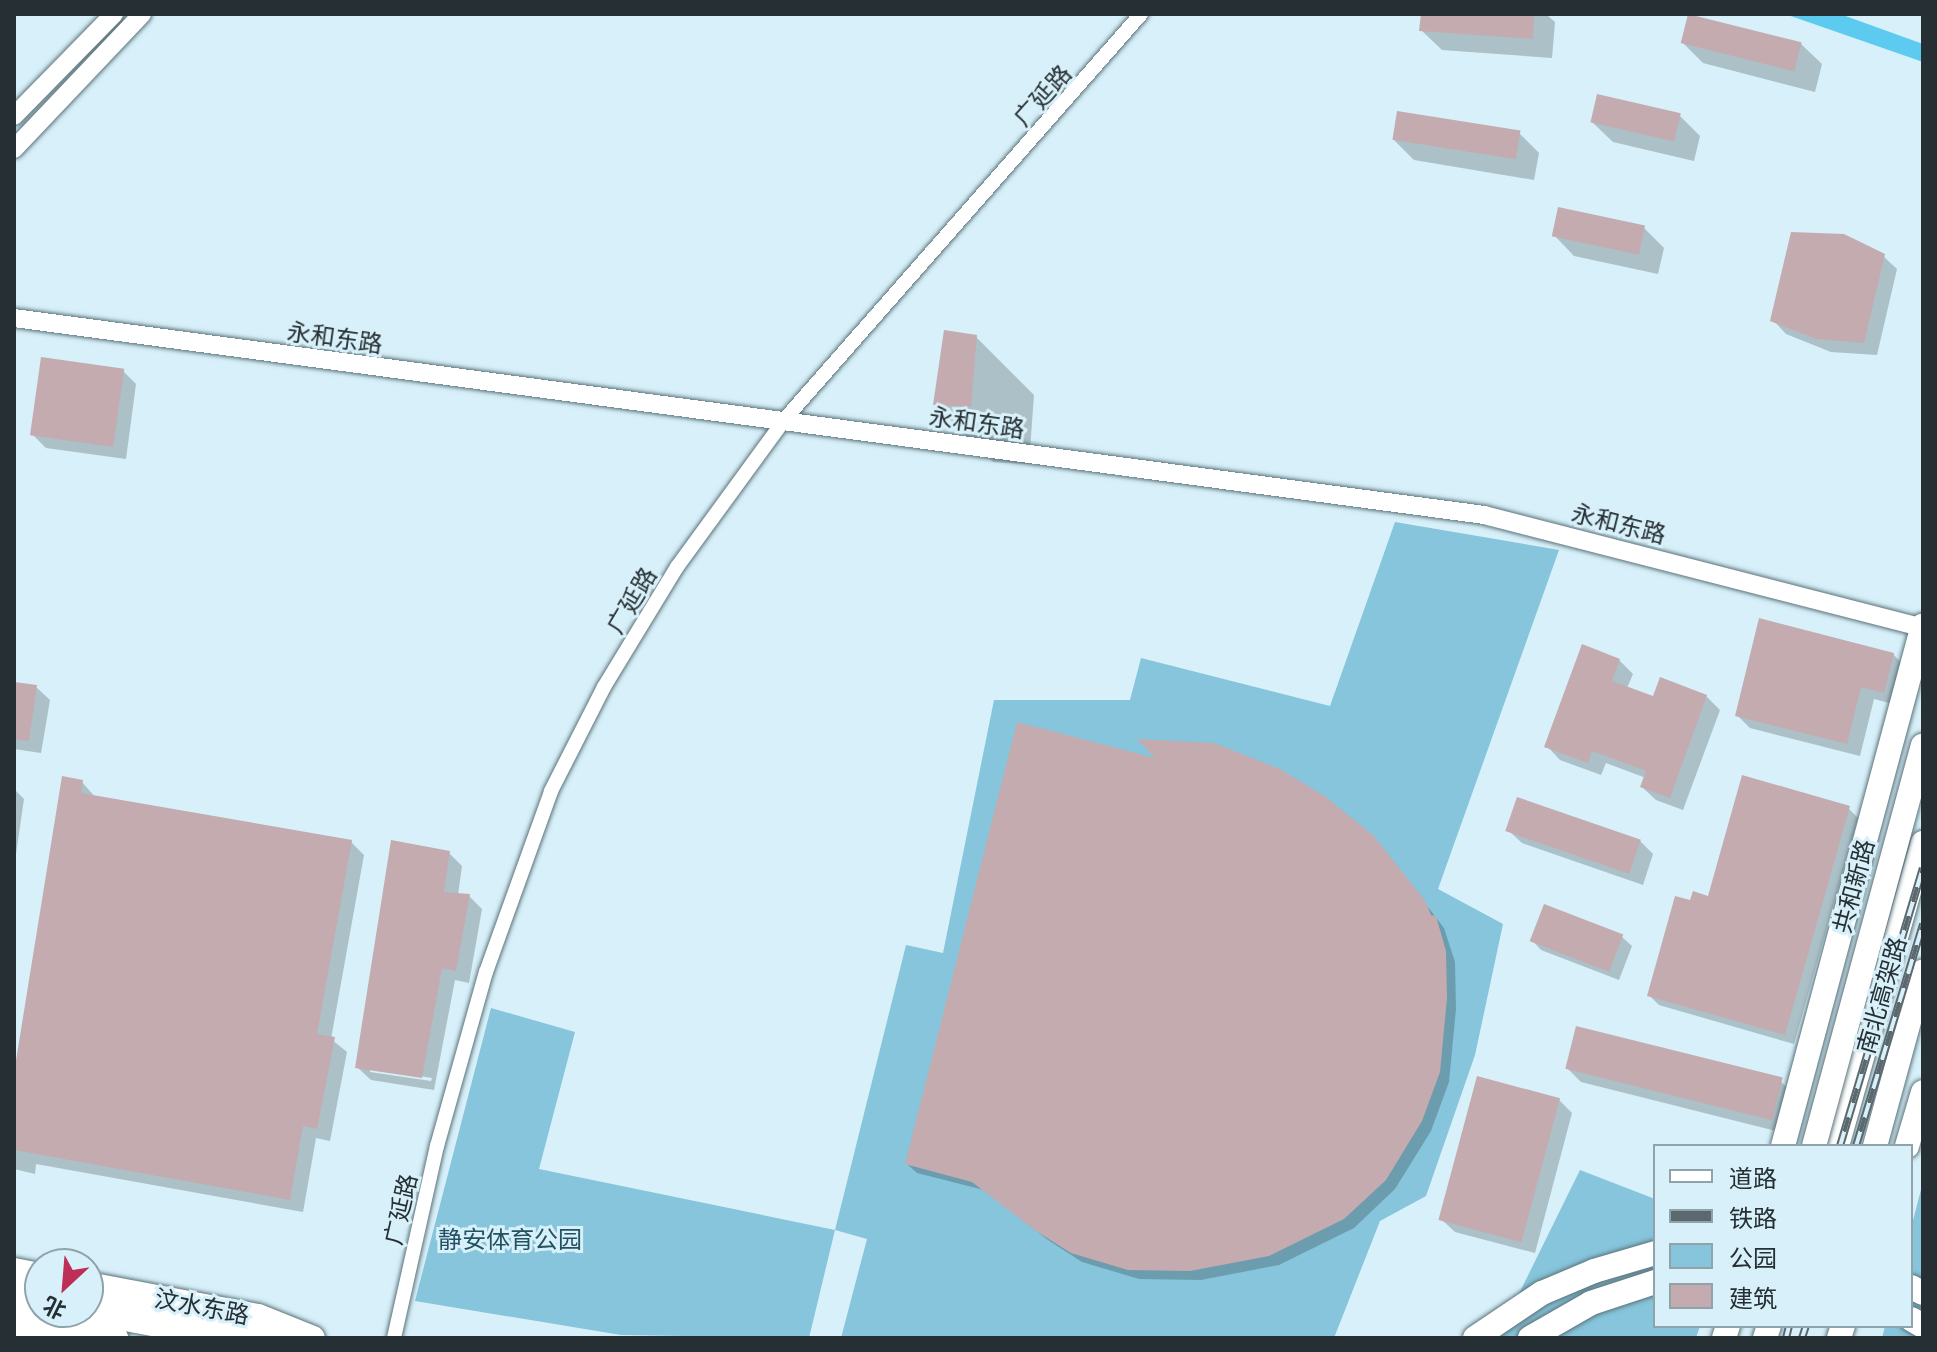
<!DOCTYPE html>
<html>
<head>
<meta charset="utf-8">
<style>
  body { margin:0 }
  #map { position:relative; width:1937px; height:1352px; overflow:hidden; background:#d7f0f9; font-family:"Golos Text","Noto Sans SC",sans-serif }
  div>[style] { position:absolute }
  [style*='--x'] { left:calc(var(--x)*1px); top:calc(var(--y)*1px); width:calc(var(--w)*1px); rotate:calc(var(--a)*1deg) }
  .green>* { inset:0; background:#86c5db }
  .water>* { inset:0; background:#5ccbef }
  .shadow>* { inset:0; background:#0003 }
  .building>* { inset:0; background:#c4abaf; transform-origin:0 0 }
  .roads { filter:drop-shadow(0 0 2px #5b727a) drop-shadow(0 0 2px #5b727a) }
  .minor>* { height:14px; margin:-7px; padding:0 7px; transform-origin:7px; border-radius:7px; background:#fff }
  .tertiary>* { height:18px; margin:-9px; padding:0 9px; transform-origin:9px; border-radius:9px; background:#fff }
  .primary>* { height:24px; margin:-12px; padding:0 12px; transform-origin:12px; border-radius:12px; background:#fff }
  .trunk>* { height:24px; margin:-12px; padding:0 12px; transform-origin:12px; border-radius:12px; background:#fff }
  .rail>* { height:8px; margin-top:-4px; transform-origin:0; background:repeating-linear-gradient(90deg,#d7f0f9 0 15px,#5b696e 0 30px); box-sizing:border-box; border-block:2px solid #5b696e }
  .bridges { filter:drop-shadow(0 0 2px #5b727a) drop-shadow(0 0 2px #5b727a) }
  .trunk-bridge>* { height:24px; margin:-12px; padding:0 12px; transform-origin:12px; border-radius:12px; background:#fff }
  span { translate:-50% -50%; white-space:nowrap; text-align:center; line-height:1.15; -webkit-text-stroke:6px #d7f0f9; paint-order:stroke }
  .street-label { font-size:24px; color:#262f33 }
  .park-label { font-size:24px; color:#235262 }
  .frame { position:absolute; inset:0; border:16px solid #262f33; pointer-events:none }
  .legend { position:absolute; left:1653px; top:1144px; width:260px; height:184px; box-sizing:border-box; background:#d7f0f9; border:2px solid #90a3aa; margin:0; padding:10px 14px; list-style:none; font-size:24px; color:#262f33 }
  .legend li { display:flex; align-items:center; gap:16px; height:40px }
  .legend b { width:40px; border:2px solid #90a3aa }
  .north { position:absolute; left:24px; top:1248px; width:80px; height:80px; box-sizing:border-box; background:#d7f0f9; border:2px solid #90a3aa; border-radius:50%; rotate:206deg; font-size:22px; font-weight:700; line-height:32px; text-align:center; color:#262f33 }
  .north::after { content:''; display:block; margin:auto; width:28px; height:36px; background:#be2f58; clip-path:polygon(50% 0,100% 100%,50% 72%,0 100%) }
</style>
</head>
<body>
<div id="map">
  <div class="green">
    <i style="clip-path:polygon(1395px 522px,1559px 550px,1438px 889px,1503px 924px,1475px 1055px,1426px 1196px,1380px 1221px,1334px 1338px,841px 1338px,867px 1239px,835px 1230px,809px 1338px,621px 1335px,415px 1301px,491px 1008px,575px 1032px,539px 1169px,835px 1230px,906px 945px,943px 953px,994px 700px,1130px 700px,1141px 658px,1330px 706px)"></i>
    <i style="clip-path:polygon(1580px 1170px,1655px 1199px,1655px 1326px,1700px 1326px,1696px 1338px,1484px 1338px,1506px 1320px)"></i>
    <i style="clip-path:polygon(1923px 1182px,1923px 1338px,1882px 1338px,1885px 1326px,1911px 1326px,1911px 1228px)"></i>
  </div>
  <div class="water">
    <i style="clip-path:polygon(1785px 14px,1840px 14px,1923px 44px,1923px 62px)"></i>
  </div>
  <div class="shadow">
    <i style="clip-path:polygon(1423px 14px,1546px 14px,1555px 22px,1552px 58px,1442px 50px,1421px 30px)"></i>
    <i style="clip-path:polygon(1683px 43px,1801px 44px,1822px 64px,1815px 92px,1703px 63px)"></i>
    <i style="clip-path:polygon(1680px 116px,1700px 136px,1694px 161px,1613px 142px,1592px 122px)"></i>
    <i style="clip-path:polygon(1519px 133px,1539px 153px,1534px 180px,1414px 160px,1394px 140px)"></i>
    <i style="clip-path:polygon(1644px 228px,1664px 248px,1658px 274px,1574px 256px,1554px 235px)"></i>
    <i style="clip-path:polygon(1883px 256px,1897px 269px,1877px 355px,1831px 352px,1786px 334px,1773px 320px)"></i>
    <i style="clip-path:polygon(976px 337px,1034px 395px,1029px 464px,993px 462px,935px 405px)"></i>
    <i style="clip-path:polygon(123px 371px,136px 384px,126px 459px,46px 448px,33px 435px)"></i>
    <i style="clip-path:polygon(1893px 654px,1906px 668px,1897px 705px,1874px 699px,1860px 756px,1750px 728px,1737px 715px)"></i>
    <i style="clip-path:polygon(1619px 660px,1633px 674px,1627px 688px,1654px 698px,1706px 696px,1720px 710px,1683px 810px,1656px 800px,1642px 787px,1646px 778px,1606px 763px,1601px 775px,1560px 760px,1547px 746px)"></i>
    <i style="clip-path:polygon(14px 684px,36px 687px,50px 700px,41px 753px,14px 749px)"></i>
    <i style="clip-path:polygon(82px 782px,95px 797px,351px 842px,364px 855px,331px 1039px,347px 1052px,330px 1141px,316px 1138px,303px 1212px,36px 1164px,35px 1174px,14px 1169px,14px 1086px)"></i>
    <i style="clip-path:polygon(14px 789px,24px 799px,14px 868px)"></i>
    <i style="clip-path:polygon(1848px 808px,1858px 818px,1794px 1044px,1659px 1005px,1649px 995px,1692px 903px,1710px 898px)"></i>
    <i style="clip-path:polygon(1508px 830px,1640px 841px,1653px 854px,1643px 885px,1522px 843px)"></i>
    <i style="clip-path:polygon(1383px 848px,1444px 928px,1455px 962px,1456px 1009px,1449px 1082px,1431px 1131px,1395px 1189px,1354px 1228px,1279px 1265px,1201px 1280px,1139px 1279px,1082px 1262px,1048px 1240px,984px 1190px,917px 1173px,907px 1164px)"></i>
    <i style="clip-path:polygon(evenodd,449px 853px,462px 866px,458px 895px,469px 896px,482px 909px,469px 983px,455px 980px,434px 1090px,371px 1080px,357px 1067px,449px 853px,370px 1068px,432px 1078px,431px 1081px,370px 1072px,370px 1068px)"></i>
    <i style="clip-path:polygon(1622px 937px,1632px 946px,1619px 980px,1541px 950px,1532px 940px)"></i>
    <i style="clip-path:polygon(1567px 1068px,1780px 1081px,1794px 1094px,1784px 1133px,1581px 1082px)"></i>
    <i style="clip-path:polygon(1559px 1100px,1572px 1113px,1535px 1253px,1455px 1232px,1441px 1219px)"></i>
  </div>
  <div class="building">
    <i style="clip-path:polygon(1421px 14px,1534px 14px,1533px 39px,1419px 31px)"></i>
    <i style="left:1688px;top:14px;width:117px;height:30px;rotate:14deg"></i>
    <i style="left:1597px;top:94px;width:86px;height:29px;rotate:13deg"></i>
    <i style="left:1397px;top:111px;width:125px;height:29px;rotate:9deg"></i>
    <i style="left:1558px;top:207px;width:89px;height:30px;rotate:12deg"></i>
    <i style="clip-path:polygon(1791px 232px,1844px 234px,1885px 254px,1864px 343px,1816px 339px,1770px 321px)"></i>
    <i style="clip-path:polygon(944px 330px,977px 335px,971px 407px,933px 405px)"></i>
    <i style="left:41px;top:357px;width:84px;height:79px;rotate:8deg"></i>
    <i style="clip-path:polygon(1759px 618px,1894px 653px,1884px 693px,1861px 687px,1847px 744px,1735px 716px)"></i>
    <i style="clip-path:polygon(1582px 644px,1620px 659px,1612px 681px,1653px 696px,1660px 677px,1707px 695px,1670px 798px,1640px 787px,1646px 771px,1592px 751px,1588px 763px,1544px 747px)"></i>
    <i style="clip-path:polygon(14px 682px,37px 685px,29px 741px,14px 739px)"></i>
    <i style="clip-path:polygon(1017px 722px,1155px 758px,1137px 739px,1214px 743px,1280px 769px,1326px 797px,1374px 836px,1426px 902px,1431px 915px,1436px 916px,1446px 951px,1447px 998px,1440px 1072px,1422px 1121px,1386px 1180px,1344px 1219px,1269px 1256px,1190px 1271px,1128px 1270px,1071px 1253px,1036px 1231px,972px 1182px,905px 1164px)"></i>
    <i style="clip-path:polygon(1742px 775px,1850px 806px,1785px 1035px,1647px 996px,1675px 896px,1690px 900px,1693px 891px,1708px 896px)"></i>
    <i style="clip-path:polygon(62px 776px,83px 780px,81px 793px,352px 840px,317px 1034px,335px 1037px,317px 1129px,303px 1126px,290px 1200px,14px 1150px,14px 1073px)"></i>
    <i style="left:1517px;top:797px;width:131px;height:36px;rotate:19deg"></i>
    <i style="clip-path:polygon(391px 840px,450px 851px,444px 892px,470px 894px,456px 971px,442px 968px,422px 1078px,355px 1068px)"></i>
    <i style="left:1544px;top:904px;width:85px;height:40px;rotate:21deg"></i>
    <i style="left:1576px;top:1026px;width:213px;height:44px;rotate:14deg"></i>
    <i style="left:1477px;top:1076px;width:86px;height:149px;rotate:15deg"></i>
  </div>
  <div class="roads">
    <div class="minor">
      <i style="--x:394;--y:1338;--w:197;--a:-77.4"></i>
      <i style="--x:437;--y:1146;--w:181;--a:-74.3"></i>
      <i style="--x:486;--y:972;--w:192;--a:-70.2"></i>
      <i style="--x:551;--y:791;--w:117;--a:-63"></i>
      <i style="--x:604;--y:687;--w:140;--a:-58.7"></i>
      <i style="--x:677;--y:567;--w:182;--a:-53.9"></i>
      <i style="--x:784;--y:420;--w:541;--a:-48.67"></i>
    </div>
    <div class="tertiary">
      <i style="--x:14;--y:116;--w:143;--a:-45.6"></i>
      <i style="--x:14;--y:149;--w:186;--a:-46.5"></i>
      <i style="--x:14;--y:318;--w:1483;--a:7.63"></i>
      <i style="--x:1484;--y:515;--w:453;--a:14.4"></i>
    </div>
    <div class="primary">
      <i style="--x:1783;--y:1146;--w:539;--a:-74.96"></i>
      <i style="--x:1907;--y:1146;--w:56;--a:-73.5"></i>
      <i style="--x:14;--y:1270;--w:26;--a:11"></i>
      <i style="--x:88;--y:1284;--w:173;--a:10.7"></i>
      <i style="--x:258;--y:1316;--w:59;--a:21.8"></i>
      <i style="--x:14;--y:1298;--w:26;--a:11"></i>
      <i style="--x:88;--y:1312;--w:141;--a:10.6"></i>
      <i style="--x:14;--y:1319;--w:104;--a:10.6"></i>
      <i style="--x:1724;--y:1338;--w:13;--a:-72"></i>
    </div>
    <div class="trunk">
      <i style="--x:1837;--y:1146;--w:315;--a:-74.2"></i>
      <i style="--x:1875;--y:1146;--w:181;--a:-74.7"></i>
      <i style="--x:14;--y:1284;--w:26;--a:11"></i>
      <i style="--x:1911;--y:1287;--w:13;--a:27"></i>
      <i style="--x:88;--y:1298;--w:209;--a:11"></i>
      <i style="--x:1911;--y:1319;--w:14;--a:30"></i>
      <i style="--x:14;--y:1335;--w:16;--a:11"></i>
      <i style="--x:1475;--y:1338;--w:81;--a:-33.9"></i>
      <i style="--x:1542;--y:1293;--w:56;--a:-22.9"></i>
      <i style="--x:1594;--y:1271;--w:64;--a:-16.4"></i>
      <i style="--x:1530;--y:1338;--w:70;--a:-29.8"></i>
      <i style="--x:1591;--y:1303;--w:67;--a:-18.2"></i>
      <i style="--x:1765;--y:1338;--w:13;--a:-72"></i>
      <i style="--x:1839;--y:1338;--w:13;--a:-72"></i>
    </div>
  </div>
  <div class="rail">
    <i style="--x:1840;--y:1146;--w:290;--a:-73.4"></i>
    <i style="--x:1856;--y:1146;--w:232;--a:-73.2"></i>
    <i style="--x:1786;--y:1338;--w:12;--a:-76"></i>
    <i style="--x:1802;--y:1338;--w:13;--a:-72"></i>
  </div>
  <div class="bridges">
    <div class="trunk-bridge">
      <i style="--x:1814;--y:1146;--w:415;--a:-74.8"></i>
    </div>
  </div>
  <div class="street-label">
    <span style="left:1042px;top:95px;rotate:-48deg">广延路</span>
    <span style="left:335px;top:337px;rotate:8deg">永和东路</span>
    <span style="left:977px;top:422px;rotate:8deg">永和东路</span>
    <span style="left:1619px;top:523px;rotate:14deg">永和东路</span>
    <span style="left:631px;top:600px;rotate:-59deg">广延路</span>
    <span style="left:1853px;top:886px;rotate:-75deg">共和新路</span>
    <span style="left:1881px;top:995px;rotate:-74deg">南北高架路</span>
    <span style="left:400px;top:1209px;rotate:-77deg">广延路</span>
    <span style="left:202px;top:1306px;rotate:11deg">汶水东路</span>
  </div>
  <div class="park-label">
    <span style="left:510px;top:1239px">静安体育公园</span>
  </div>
  <div class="frame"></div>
  <ul class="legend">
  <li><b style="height:10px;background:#fff"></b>道路</li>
  <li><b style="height:10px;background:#5b696e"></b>铁路</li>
  <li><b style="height:22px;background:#86c5db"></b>公园</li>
  <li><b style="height:22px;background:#c4abaf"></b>建筑</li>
  </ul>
  <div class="north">北</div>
</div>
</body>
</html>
